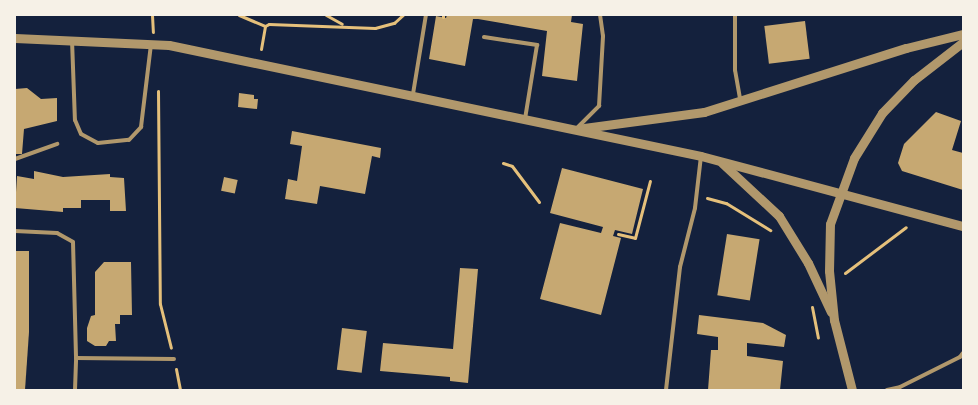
<!DOCTYPE html>
<html>
<head>
<meta charset="utf-8">
<style>
  body { margin:0 }
  #map { position:relative; width:978px; height:405px; overflow:hidden; background:#14213d; font-family:Ubuntu,sans-serif }
  div>[style] { position:absolute }
  [style*='--x'] { left:calc(var(--x)*1px); top:calc(var(--y)*1px); width:calc(var(--w)*1px); rotate:calc(var(--a)*1deg) }
  .building>* { inset:0; background:#c6a872; transform-origin:0 0 }
  .path>* { height:3px; margin:-1.5px; padding:0 1.5px; transform-origin:1.5px; border-radius:1.5px; background:#e5c07b }
  .service>* { height:4px; margin:-2px; padding:0 2px; transform-origin:2px; border-radius:2px; background:#b1986c }
  .tertiary>* { height:9px; margin:-4.5px; padding:0 4.5px; transform-origin:4.5px; border-radius:4.5px; background:#b1986c }
  span { translate:-50% -50%; white-space:nowrap; text-align:center; line-height:1.15; -webkit-text-stroke:4px #f6f1e7; paint-order:stroke }
  .frame { position:absolute; inset:0; border:16px solid #f6f1e7; pointer-events:none }
</style>
</head>
<body>
<div id="map">
  <div class="building">
    <i style="clip-path:polygon(447px 15px,572px 15px,571px 22px,583px 24px,577px 81px,542px 76px,547px 31px,478px 19px,473px 19px,465px 66px,429px 59px,436px 16px,446px 18px)"></i>
    <i style="left:805px;top:21px;width:38px;height:41px;rotate:83deg"></i>
    <i style="clip-path:polygon(27px 88px,41px 99px,57px 98px,57px 121px,24px 129px,22px 154px,15px 154px,15px 89px)"></i>
    <i style="clip-path:polygon(239px 93px,254px 95px,254px 99px,258px 99px,257px 109px,238px 107px)"></i>
    <i style="clip-path:polygon(936px 112px,961px 121px,952px 150px,963px 153px,963px 190px,902px 171px,898px 163px,904px 144px)"></i>
    <i style="clip-path:polygon(292px 131px,381px 148px,380px 158px,372px 156px,365px 194px,320px 186px,317px 204px,285px 199px,288px 179px,297px 181px,302px 146px,290px 144px)"></i>
    <i style="clip-path:polygon(562px 168px,643px 189px,632px 234px,615px 230px,613px 236px,621px 238px,601px 315px,540px 299px,560px 223px,601px 233px,603px 227px,550px 213px)"></i>
    <i style="clip-path:polygon(34px 171px,63px 177px,110px 174px,110px 177px,124px 178px,126px 211px,110px 211px,110px 200px,81px 200px,81px 208px,63px 208px,63px 212px,15px 208px,17px 176px,34px 179px)"></i>
    <i style="left:224px;top:177px;width:14px;height:14px;rotate:12deg"></i>
    <i style="left:727px;top:234px;width:33px;height:62px;rotate:9deg"></i>
    <i style="clip-path:polygon(15px 251px,29px 251px,29px 332px,25px 390px,15px 390px)"></i>
    <i style="clip-path:polygon(104px 262px,131px 262px,132px 315px,120px 315px,120px 324px,115px 324px,116px 341px,109px 341px,106px 346px,95px 346px,87px 341px,87px 328px,91px 316px,95px 315px,95px 272px)"></i>
    <i style="clip-path:polygon(460px 268px,478px 269px,468px 383px,450px 381px,450px 377px,380px 371px,383px 343px,453px 349px)"></i>
    <i style="clip-path:polygon(699px 315px,763px 323px,786px 335px,784px 347px,747px 343px,747px 356px,783px 361px,780px 390px,708px 390px,711px 350px,718px 350px,718px 337px,697px 334px)"></i>
    <i style="left:342px;top:328px;width:25px;height:42px;rotate:7deg"></i>
  </div>
  <div class="path">
    <i style="--x:152;--y:15;--w:17;--a:87"></i>
    <i style="--x:239;--y:15;--w:28;--a:23"></i>
    <i style="--x:326;--y:15;--w:18;--a:29"></i>
    <i style="--x:443;--y:17;--w:2;--a:-90"></i>
    <i style="--x:261;--y:49;--w:23;--a:-80"></i>
    <i style="--x:265;--y:26;--w:4;--a:-27"></i>
    <i style="--x:269;--y:24;--w:106;--a:2.2"></i>
    <i style="--x:375;--y:28;--w:20;--a:-15"></i>
    <i style="--x:394;--y:23;--w:12;--a:-42"></i>
    <i style="--x:158;--y:91;--w:213;--a:89.5"></i>
    <i style="--x:160;--y:304;--w:45;--a:76"></i>
    <i style="--x:503;--y:163;--w:9;--a:18"></i>
    <i style="--x:512;--y:166;--w:45;--a:53.1"></i>
    <i style="--x:707;--y:198;--w:20;--a:15"></i>
    <i style="--x:726;--y:203;--w:52;--a:31.5"></i>
    <i style="--x:618;--y:234;--w:17;--a:13"></i>
    <i style="--x:635;--y:238;--w:59;--a:-75.3"></i>
    <i style="--x:845;--y:273;--w:76;--a:-37"></i>
    <i style="--x:812;--y:307;--w:31;--a:79"></i>
    <i style="--x:176;--y:369;--w:21;--a:79"></i>
  </div>
  <div class="service">
    <i style="--x:735;--y:15;--w:55;--a:90"></i>
    <i style="--x:735;--y:70;--w:29;--a:80"></i>
    <i style="--x:484;--y:37;--w:54;--a:8.6"></i>
    <i style="--x:537;--y:45;--w:75;--a:99.2"></i>
    <i style="--x:72;--y:40;--w:80;--a:87.9"></i>
    <i style="--x:75;--y:120;--w:15;--a:67"></i>
    <i style="--x:81;--y:134;--w:19;--a:28"></i>
    <i style="--x:98;--y:143;--w:31;--a:-6"></i>
    <i style="--x:129;--y:140;--w:18;--a:-47"></i>
    <i style="--x:141;--y:127;--w:84;--a:-83.1"></i>
    <i style="--x:413;--y:94;--w:80;--a:-80.7"></i>
    <i style="--x:576;--y:129;--w:33;--a:-45"></i>
    <i style="--x:599;--y:106;--w:70;--a:-86.7"></i>
    <i style="--x:603;--y:36;--w:21;--a:-98"></i>
    <i style="--x:15;--y:159;--w:45;--a:-19.7"></i>
    <i style="--x:15;--y:231;--w:42;--a:2.7"></i>
    <i style="--x:57;--y:233;--w:18;--a:29"></i>
    <i style="--x:73;--y:242;--w:116;--a:88.5"></i>
    <i style="--x:76;--y:358;--w:98;--a:0.6"></i>
    <i style="--x:75;--y:390;--w:32;--a:-88"></i>
    <i style="--x:666;--y:390;--w:124;--a:-83.5"></i>
    <i style="--x:680;--y:267;--w:61;--a:-75.7"></i>
    <i style="--x:695;--y:208;--w:52;--a:-83.4"></i>
    <i style="--x:887;--y:390;--w:13;--a:-13"></i>
    <i style="--x:900;--y:387;--w:67;--a:-26.6"></i>
    <i style="--x:960;--y:357;--w:5;--a:-53"></i>
  </div>
  <div class="tertiary">
    <i style="--x:15;--y:38;--w:154;--a:2.6"></i>
    <i style="--x:169;--y:45;--w:543;--a:11.79"></i>
    <i style="--x:701;--y:156;--w:271;--a:15"></i>
    <i style="--x:584;--y:128;--w:121;--a:-7.6"></i>
    <i style="--x:704;--y:112;--w:212;--a:-17.6"></i>
    <i style="--x:906;--y:48;--w:59;--a:-13.8"></i>
    <i style="--x:722;--y:163;--w:78;--a:42.9"></i>
    <i style="--x:779;--y:216;--w:55;--a:58.3"></i>
    <i style="--x:808;--y:263;--w:54;--a:64.9"></i>
    <i style="--x:852;--y:390;--w:72;--a:-104.4"></i>
    <i style="--x:834;--y:320;--w:49;--a:-95.8"></i>
    <i style="--x:829;--y:271;--w:47;--a:-88.8"></i>
    <i style="--x:830;--y:224;--w:70;--a:-70"></i>
    <i style="--x:854;--y:158;--w:53;--a:-58.1"></i>
    <i style="--x:882;--y:113;--w:46;--a:-45.9"></i>
    <i style="--x:914;--y:80;--w:62;--a:-37.8"></i>
  </div>
  <div class="frame"></div>
</div>
</body>
</html>
